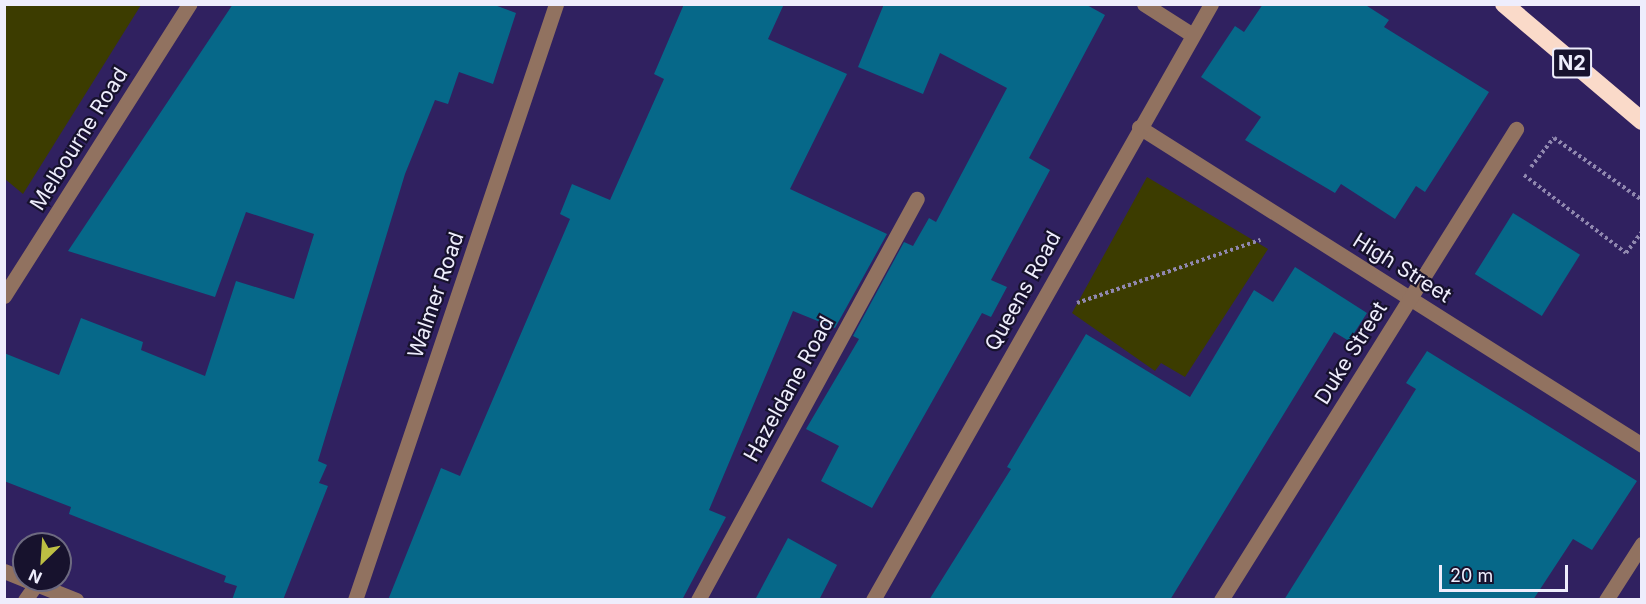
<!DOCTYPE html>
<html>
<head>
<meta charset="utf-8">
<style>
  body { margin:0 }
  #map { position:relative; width:1646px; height:604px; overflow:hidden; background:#302160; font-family:Inter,sans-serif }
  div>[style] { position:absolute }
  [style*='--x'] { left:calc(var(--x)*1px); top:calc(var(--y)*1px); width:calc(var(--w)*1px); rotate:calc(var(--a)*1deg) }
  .green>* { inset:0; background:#3c3c00 }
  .building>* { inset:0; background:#066889; transform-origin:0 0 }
  .path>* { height:4px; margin-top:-2px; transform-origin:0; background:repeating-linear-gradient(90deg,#9088af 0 3px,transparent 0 6px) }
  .minor>* { height:15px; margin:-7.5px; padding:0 7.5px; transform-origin:7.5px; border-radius:7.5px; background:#917260 }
  .highway>* { height:18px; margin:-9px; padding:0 9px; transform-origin:9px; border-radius:9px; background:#fadac9 }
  span { translate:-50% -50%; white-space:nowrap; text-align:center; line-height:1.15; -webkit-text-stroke:4.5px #17122d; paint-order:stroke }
  .shield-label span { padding:2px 4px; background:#17122d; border:2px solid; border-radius:4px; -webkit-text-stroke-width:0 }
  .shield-label { font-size:20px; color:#eeedfc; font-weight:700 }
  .street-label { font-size:21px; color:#eeedfc }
  .frame { position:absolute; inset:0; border:6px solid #eeedfc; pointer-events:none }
  .north { position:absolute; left:12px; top:532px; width:60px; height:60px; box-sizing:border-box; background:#17122d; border:2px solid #6d6a80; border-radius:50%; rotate:205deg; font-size:16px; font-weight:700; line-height:24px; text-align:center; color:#eeedfc }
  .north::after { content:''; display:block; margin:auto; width:21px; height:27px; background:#bdbf43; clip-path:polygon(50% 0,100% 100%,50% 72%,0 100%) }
  .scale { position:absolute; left:1439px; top:565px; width:129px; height:27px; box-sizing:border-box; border:3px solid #eeedfc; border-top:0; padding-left:8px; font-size:18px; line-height:21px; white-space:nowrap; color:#eeedfc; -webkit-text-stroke:4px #17122d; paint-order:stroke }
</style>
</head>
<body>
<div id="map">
  <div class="green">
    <i style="clip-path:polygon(4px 5px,141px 5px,23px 194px,5px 179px)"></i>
    <i style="clip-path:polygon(1147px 177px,1268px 249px,1185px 377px,1161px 363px,1155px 371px,1072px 313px)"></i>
  </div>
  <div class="building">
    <i style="clip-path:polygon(233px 4px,492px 4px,516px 13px,493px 84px,459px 72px,448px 104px,435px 100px,405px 174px,318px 461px,327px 465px,319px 483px,328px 486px,283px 600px,232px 600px,237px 586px,224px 582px,226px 576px,69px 514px,71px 507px,4px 481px,4px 353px,59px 375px,81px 318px,143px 342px,141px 350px,205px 376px,236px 281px,294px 299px,314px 234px,246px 212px,215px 297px,68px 251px)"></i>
    <i style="clip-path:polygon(684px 4px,784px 4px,768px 39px,847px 74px,790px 189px,887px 234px,835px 328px,793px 311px,709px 510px,726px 517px,682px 600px,388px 600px,441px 468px,460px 476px,570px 219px,560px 214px,572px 184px,610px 200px,664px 79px,654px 74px)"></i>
    <i style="clip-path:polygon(884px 4px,1085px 4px,1105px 15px,1029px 158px,1050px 170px,991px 280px,1007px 287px,991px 317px,982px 313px,872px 508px,821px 481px,839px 446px,806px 429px,859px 339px,853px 336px,904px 242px,913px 246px,929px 218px,936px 222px,1007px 88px,940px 53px,923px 94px,858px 67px)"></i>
    <i style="clip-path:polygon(1263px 4px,1364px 4px,1389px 20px,1384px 27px,1489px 92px,1425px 192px,1416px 186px,1395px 219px,1341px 184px,1335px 193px,1245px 140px,1261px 117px,1201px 77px,1235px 26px,1244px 32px)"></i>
    <i style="left:1513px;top:213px;width:79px;height:72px;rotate:32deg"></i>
    <i style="clip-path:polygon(1295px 267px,1367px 313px,1349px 341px,1334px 332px,1170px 600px,929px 600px,1011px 469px,1007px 467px,1086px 334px,1190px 397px,1254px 290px,1273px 302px)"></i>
    <i style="clip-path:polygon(1427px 351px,1637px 481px,1592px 550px,1573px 539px,1533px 600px,1284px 600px,1416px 389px,1406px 383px)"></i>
    <i style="clip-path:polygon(788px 538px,837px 565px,819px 600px,755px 600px)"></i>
  </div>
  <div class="path">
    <i style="--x:1531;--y:167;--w:37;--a:-52"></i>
    <i style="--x:1554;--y:138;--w:108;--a:35.2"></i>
    <i style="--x:1524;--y:175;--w:128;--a:37.4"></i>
    <i style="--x:1626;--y:253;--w:26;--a:-53"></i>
    <i style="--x:1077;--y:303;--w:194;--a:-19"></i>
  </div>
  <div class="minor">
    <i style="--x:1144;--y:4;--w:56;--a:32.6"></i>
    <i style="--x:1139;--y:127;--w:595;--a:32.3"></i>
    <i style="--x:4;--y:296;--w:346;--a:-57.6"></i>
    <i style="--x:4;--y:571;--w:22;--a:22"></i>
    <i style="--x:26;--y:580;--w:54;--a:21.8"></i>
    <i style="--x:25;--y:600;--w:19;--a:-55"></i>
    <i style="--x:355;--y:600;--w:629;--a:-71.36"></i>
    <i style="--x:698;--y:600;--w:457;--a:-61.4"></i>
    <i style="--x:873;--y:600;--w:685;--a:-60.44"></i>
    <i style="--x:1221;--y:600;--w:556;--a:-57.94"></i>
    <i style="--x:1606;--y:600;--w:67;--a:-57.3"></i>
  </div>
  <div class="highway">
    <i style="--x:1504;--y:4;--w:181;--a:40.3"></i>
  </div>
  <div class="shield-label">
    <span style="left:1572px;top:63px">N2</span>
  </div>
  <div class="street-label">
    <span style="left:79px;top:139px;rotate:-58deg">Melbourne Road</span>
    <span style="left:1402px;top:268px;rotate:32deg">High Street</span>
    <span style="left:1023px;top:291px;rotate:-61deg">Queens Road</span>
    <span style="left:436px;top:295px;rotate:-71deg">Walmer Road</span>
    <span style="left:1351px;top:353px;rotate:-58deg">Duke Street</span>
    <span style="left:789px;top:389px;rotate:-61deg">Hazeldane Road</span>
  </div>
  <div class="frame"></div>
  <div class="north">N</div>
  <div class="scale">20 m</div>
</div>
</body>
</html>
